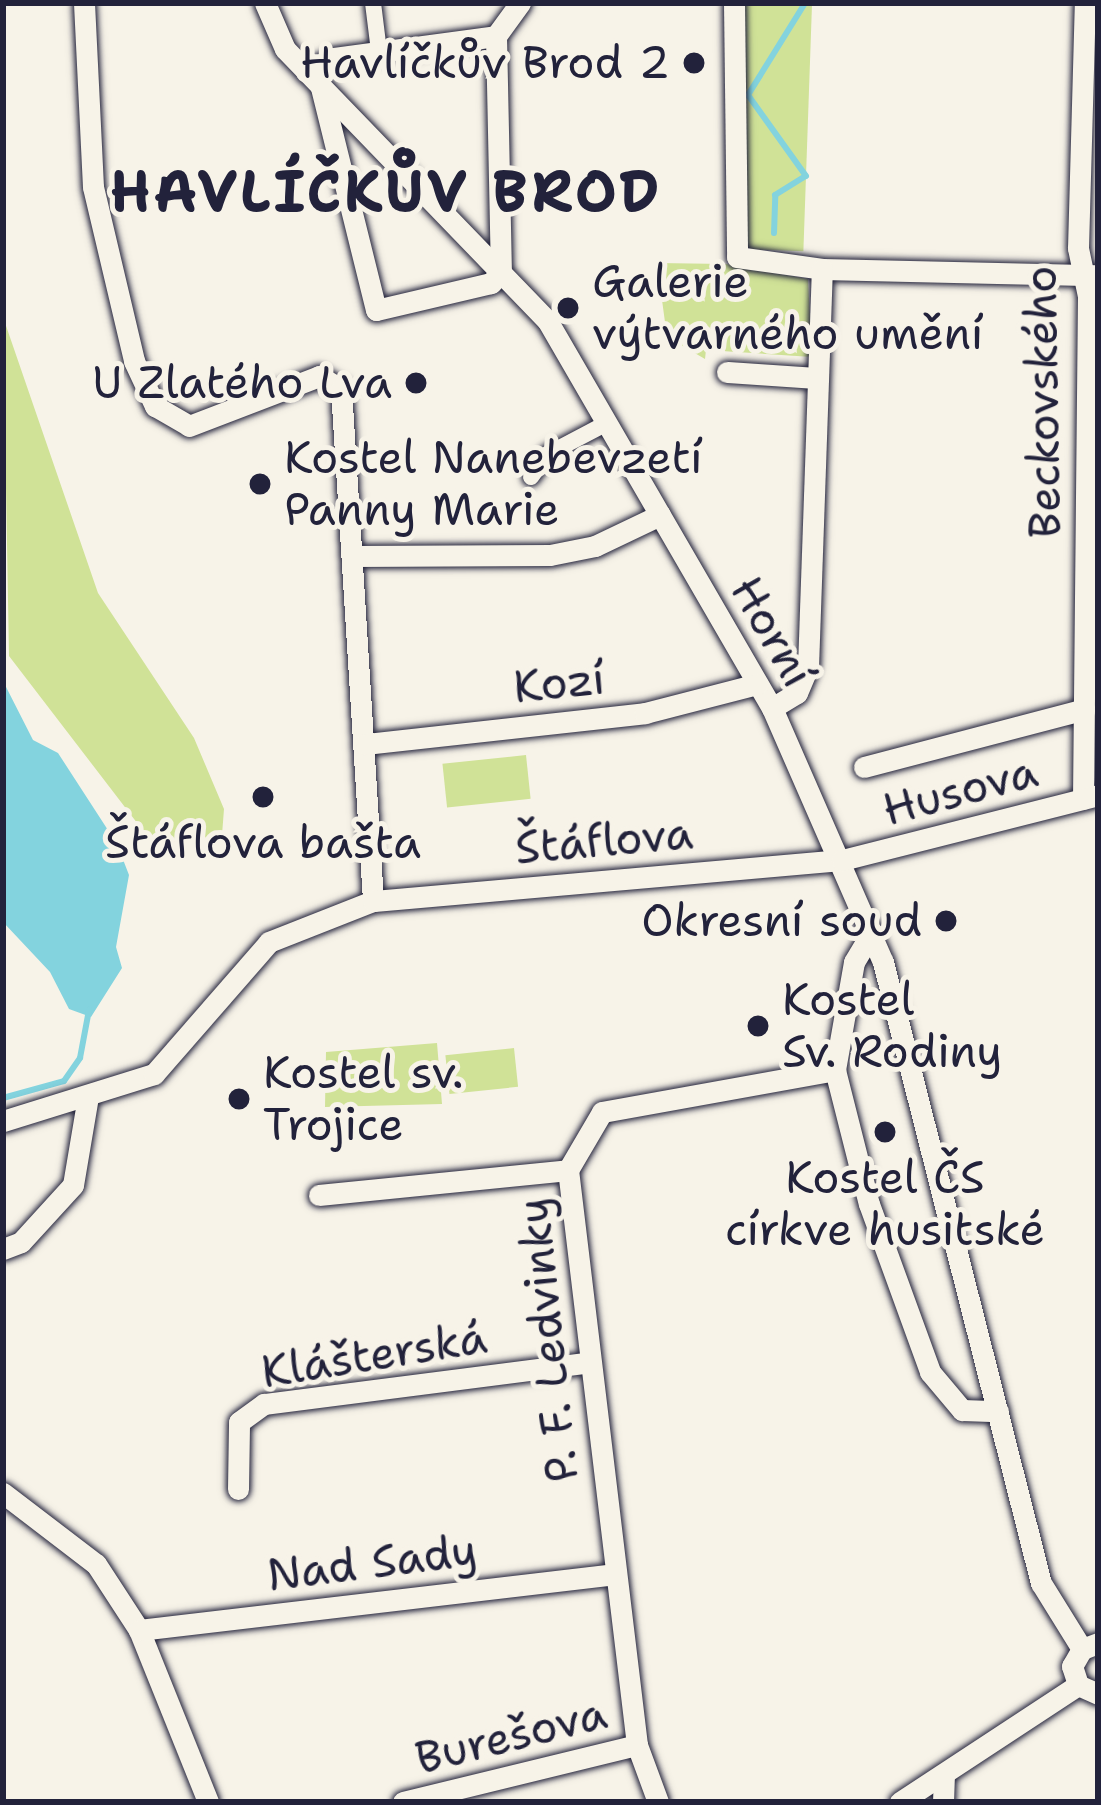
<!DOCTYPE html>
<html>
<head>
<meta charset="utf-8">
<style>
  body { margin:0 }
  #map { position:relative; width:1101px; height:1805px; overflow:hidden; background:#f7f3e8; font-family:"Shantell Sans",sans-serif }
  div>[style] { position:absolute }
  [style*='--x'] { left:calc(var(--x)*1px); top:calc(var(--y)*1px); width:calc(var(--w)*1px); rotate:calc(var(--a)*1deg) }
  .green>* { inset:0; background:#d0e297; transform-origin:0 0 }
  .water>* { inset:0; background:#83d3de }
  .stream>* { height:6px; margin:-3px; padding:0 3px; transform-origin:3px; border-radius:3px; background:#83d3de }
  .roads { filter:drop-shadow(0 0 3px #22223b) drop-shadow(0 0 3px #22223b) }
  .pedestrian>* { height:16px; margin:-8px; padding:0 8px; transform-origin:8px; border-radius:8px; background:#f7f3e8 }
  .minor>* { height:21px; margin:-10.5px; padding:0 10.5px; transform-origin:10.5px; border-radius:10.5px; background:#f7f3e8 }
  .dots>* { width:33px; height:33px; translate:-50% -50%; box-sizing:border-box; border:6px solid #f7f3e8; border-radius:50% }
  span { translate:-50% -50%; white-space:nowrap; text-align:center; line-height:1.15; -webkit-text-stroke:10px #f7f3e8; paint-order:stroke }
  .poi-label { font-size:45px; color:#22223b }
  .right { translate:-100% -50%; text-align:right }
  .left { translate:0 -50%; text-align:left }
  .street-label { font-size:45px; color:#22223b }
  .district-label { font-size:57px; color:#22223b; font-weight:700; letter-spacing:3px }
  .frame { position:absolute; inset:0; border:6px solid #22223b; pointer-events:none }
</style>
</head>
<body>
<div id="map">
  <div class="green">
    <i style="left:742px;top:3px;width:70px;height:246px;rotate:2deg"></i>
    <i style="clip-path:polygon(657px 263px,726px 264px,808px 279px,812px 357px,706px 350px,705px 359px,667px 337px)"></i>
    <i style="clip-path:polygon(3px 317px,98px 593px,194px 738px,224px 809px,222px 835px,154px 845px,9px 656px)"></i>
    <i style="left:526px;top:755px;width:44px;height:84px;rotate:84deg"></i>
    <i style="clip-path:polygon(437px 1043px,442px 1104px,325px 1107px,326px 1052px)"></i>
    <i style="left:514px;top:1048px;width:39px;height:69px;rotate:84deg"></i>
  </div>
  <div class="water">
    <i style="clip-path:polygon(3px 681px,33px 740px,58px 753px,117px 844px,129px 875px,116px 947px,122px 968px,91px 1017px,69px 1009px,50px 972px,3px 922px)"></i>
  </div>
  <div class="stream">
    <i style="--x:774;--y:233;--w:38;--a:-88"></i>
    <i style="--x:775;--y:195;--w:36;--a:-32"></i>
    <i style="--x:806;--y:176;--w:100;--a:-125.6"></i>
    <i style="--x:748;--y:95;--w:108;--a:-58.2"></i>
    <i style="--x:3;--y:1098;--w:63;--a:-15.6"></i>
    <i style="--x:64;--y:1081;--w:28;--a:-55"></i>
    <i style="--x:80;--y:1058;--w:49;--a:-79.4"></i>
  </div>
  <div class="roads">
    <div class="pedestrian">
      <i style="--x:373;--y:3;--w:48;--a:82.9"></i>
      <i style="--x:531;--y:477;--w:29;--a:-54"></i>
      <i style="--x:548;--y:454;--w:67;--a:-27.7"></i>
    </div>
    <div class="minor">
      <i style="--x:84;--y:3;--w:184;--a:87.2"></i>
      <i style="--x:93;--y:187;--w:179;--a:76.7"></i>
      <i style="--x:134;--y:361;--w:50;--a:65"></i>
      <i style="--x:155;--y:406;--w:39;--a:30"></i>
      <i style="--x:189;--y:426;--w:139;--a:-21"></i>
      <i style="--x:319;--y:376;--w:26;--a:31"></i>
      <i style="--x:341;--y:389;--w:513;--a:86.42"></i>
      <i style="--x:265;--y:3;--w:50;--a:66.5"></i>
      <i style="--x:285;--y:49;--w:377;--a:46"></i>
      <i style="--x:547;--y:320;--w:449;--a:59.9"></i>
      <i style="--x:772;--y:708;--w:277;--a:66.4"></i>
      <i style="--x:883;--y:962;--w:641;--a:75.73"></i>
      <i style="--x:1041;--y:1583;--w:78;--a:58.2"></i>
      <i style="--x:734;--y:3;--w:254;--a:89.3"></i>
      <i style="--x:737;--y:257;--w:86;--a:8"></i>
      <i style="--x:822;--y:269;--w:274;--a:1.3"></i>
      <i style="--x:496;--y:36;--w:41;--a:-54"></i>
      <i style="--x:306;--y:72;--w:31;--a:-27"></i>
      <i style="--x:334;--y:58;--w:163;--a:-7.7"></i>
      <i style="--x:496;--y:36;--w:236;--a:88.8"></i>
      <i style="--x:501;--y:272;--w:15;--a:132"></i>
      <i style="--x:491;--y:283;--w:118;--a:166.8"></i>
      <i style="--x:376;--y:310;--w:230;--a:-103.9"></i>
      <i style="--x:727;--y:372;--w:90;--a:3.8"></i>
      <i style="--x:354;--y:556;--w:196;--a:-0.3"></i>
      <i style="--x:550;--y:555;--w:46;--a:-11.3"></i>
      <i style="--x:595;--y:546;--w:72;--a:-25.5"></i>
      <i style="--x:772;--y:708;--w:29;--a:-31"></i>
      <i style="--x:797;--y:693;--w:28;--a:-67"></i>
      <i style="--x:808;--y:667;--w:398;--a:-88"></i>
      <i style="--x:366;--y:744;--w:281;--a:-6.3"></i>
      <i style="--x:645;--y:713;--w:116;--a:-14.5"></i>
      <i style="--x:864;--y:767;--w:228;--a:-14.7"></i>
      <i style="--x:1083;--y:799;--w:503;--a:-89.43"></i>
      <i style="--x:1088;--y:296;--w:49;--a:-101.8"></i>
      <i style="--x:1078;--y:248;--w:245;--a:-88.4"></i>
      <i style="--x:872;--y:932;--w:35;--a:121"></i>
      <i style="--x:854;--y:962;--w:110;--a:100"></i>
      <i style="--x:835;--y:1070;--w:138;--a:75.8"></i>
      <i style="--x:869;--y:1204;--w:179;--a:70"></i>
      <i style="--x:930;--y:1372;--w:50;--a:49.9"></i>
      <i style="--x:962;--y:1410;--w:36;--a:2"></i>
      <i style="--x:3;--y:1121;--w:158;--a:-17.3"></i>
      <i style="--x:154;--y:1074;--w:175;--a:-48.9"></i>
      <i style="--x:269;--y:942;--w:112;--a:-21.5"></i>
      <i style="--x:373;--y:901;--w:471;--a:-5"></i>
      <i style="--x:842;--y:860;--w:264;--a:-14.2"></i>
      <i style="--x:319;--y:1195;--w:250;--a:-5.7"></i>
      <i style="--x:3;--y:1249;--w:19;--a:-21"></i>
      <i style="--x:21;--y:1242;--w:77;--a:-47.6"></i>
      <i style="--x:73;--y:1185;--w:90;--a:-80.4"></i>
      <i style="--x:238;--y:1489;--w:67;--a:-89.1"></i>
      <i style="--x:239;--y:1422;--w:31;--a:-36"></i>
      <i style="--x:264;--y:1404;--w:329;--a:-7.3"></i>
      <i style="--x:3;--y:1493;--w:117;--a:37.4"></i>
      <i style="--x:96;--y:1564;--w:79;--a:56.9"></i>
      <i style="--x:139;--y:1630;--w:185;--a:68.1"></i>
      <i style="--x:139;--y:1630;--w:478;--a:-6.7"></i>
      <i style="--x:1098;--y:1643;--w:17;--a:159"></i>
      <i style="--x:1082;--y:1649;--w:20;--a:120"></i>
      <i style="--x:1072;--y:1666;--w:20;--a:72"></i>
      <i style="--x:1078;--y:1685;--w:22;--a:24"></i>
      <i style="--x:403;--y:1802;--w:241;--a:-13.7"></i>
      <i style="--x:658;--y:1802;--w:61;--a:-110.2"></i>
      <i style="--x:637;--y:1745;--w:579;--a:-96.84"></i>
      <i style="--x:568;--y:1170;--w:67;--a:-59.6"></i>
      <i style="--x:602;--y:1112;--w:237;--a:-10.2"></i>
      <i style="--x:900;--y:1802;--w:213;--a:-33.3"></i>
      <i style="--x:943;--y:1802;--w:26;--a:-88"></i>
    </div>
  </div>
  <div class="dots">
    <i style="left:694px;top:63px;background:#22223b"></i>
    <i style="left:568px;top:308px;background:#22223b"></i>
    <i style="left:416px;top:383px;background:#22223b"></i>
    <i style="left:260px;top:484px;background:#22223b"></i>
    <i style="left:263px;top:797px;background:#22223b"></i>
    <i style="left:946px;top:921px;background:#22223b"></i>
    <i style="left:758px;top:1026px;background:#22223b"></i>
    <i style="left:239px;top:1099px;background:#22223b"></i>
    <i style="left:885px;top:1132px;background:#22223b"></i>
  </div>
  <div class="poi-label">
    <span class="right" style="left:670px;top:63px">Havlíčkův Brod 2</span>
    <span class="left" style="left:592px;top:308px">Galerie<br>výtvarného umění</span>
    <span class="right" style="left:392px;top:383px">U Zlatého Lva</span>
    <span class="left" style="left:284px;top:484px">Kostel Nanebevzetí<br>Panny Marie</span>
    <span style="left:263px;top:843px">Štáflova bašta</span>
    <span class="right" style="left:922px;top:921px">Okresní soud</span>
    <span class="left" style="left:782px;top:1026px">Kostel<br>Sv. Rodiny</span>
    <span class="left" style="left:263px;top:1099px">Kostel sv.<br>Trojice</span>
    <span style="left:885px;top:1204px">Kostel ČS<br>církve husitské</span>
  </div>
  <div class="street-label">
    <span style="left:1043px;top:402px;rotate:-91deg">Beckovského</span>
    <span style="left:772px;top:632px;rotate:60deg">Horní</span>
    <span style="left:559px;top:683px;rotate:-6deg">Kozí</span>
    <span style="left:960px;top:791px;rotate:-15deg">Husova</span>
    <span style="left:604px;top:841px;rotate:-5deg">Štáflova</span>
    <span style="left:548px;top:1340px;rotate:-96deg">P. F. Ledvinky</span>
    <span style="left:374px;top:1355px;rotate:-9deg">Klášterská</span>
    <span style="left:372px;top:1563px;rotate:-7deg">Nad Sady</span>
    <span style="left:511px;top:1736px;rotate:-14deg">Burešova</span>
  </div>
  <div class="district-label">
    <span style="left:386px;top:192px">HAVLÍČKŮV BROD</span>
  </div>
  <div class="frame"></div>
</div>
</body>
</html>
